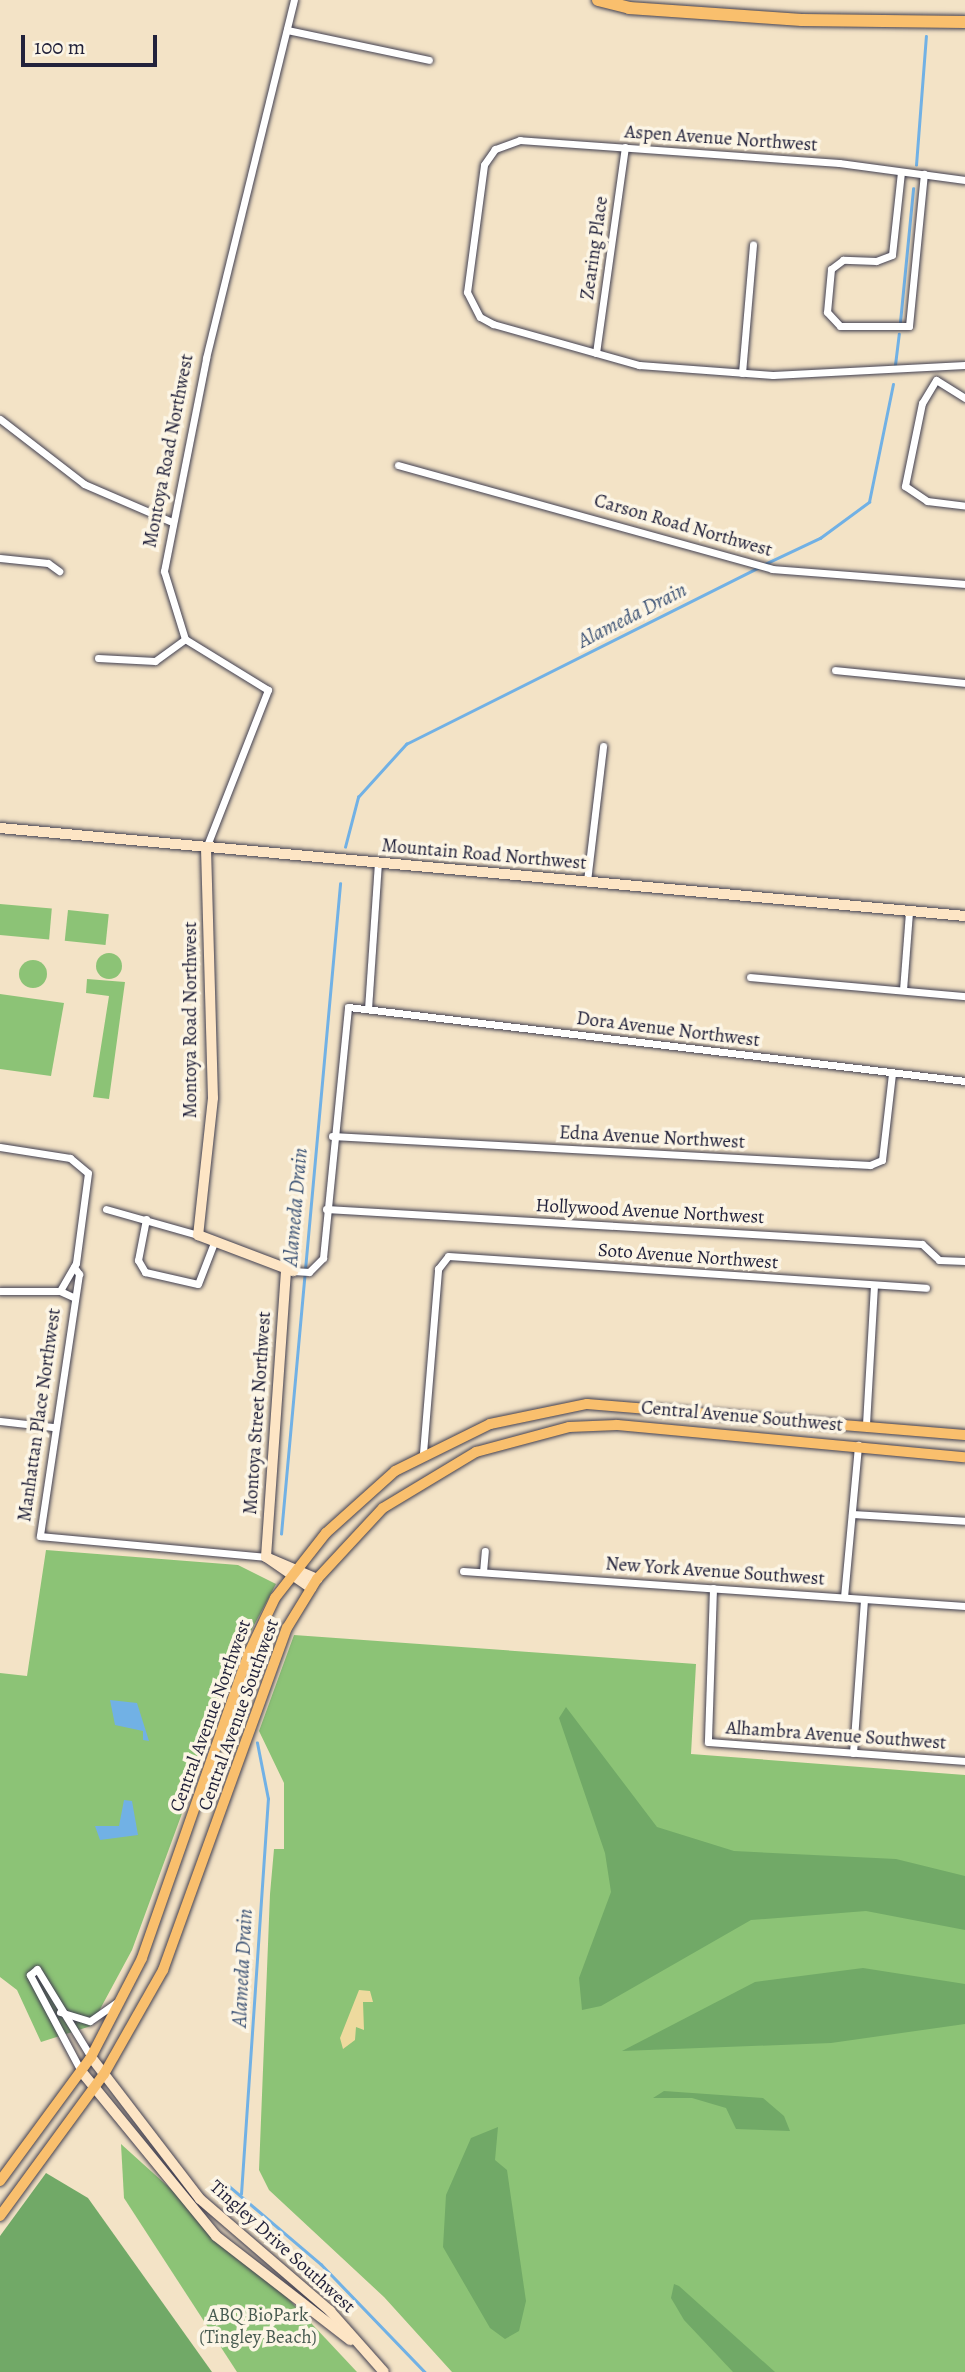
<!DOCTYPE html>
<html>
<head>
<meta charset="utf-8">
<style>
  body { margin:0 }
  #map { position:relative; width:965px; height:2372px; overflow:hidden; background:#f3e3c6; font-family:Alegreya,serif }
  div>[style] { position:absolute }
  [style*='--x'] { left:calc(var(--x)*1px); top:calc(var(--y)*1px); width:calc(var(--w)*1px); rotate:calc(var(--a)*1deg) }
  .green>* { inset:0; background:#8cc376; transform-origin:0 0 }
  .round { border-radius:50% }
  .forest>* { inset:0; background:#71a967 }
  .sand>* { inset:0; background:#eeda9e }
  .water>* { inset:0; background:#71b1e5 }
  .stream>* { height:2.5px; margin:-1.25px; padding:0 1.25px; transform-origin:1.25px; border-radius:1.25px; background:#71b1e5 }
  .roads { filter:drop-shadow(0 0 2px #413f50) drop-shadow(0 0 2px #413f50) }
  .street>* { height:7px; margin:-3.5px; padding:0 3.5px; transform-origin:3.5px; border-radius:3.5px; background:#fff }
  .secondary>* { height:10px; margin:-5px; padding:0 5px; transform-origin:5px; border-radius:5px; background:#fde5c5 }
  .primary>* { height:10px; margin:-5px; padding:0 5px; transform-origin:5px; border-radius:5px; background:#f9bf6d }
  .highway>* { height:12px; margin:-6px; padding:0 6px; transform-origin:6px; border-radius:6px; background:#f9bf6d }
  span { translate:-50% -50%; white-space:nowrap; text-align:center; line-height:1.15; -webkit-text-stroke:7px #fcf5e5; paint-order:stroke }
  .street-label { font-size:19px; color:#22223b }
  .park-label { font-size:19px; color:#475a50 }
  .water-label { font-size:21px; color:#3e5476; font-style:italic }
  .scale { position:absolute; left:21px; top:35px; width:136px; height:32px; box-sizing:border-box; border:4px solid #22223b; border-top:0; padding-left:9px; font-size:21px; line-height:24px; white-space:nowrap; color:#22223b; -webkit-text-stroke:5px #fcf5e5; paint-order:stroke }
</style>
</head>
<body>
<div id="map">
  <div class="green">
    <i style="left:0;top:904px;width:52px;height:31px;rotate:5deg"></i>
    <i style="left:68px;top:910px;width:41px;height:31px;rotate:6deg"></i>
    <i class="round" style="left:96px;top:953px;width:26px;height:26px"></i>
    <i class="round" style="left:19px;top:960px;width:28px;height:28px"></i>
    <i style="clip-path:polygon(87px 979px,125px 982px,109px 1099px,93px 1097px,109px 996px,86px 993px)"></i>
    <i style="clip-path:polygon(0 994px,64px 1003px,51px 1076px,0 1069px)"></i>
    <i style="clip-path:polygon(46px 1550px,238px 1565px,276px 1584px,244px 1644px,132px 1950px,91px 2026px,41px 2042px,17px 1990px,0 1977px,0 1673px,27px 1676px)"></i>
    <i style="clip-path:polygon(294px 1635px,696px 1664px,691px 1754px,965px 1775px,965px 2372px,452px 2372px,384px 2297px,269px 2190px,259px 2170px,270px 1894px,274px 1849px,284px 1849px,284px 1783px,259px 1731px)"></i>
    <i style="clip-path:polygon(121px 2144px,266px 2275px,357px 2372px,237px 2372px,124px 2198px)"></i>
  </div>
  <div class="forest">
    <i style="clip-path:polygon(566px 1707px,657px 1827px,734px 1851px,896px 1859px,965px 1876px,965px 1930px,866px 1911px,751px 1920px,601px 2006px,582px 2010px,579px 1978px,611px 1892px,605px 1853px,559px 1718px)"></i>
    <i style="clip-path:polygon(863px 1968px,965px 1984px,965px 2024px,831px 2043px,622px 2051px,755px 1982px)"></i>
    <i style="clip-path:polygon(664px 2091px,763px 2098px,784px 2116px,790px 2131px,736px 2129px,726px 2108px,692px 2098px,653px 2098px)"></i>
    <i style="clip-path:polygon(498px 2127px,495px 2160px,507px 2170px,526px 2301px,519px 2331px,505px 2339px,490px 2328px,443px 2247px,446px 2195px,471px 2138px)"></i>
    <i style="clip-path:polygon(46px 2173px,88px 2198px,212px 2372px,0 2372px,0 2236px)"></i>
    <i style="clip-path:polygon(674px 2284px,679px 2286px,775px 2372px,733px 2372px,684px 2320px,671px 2298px)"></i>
  </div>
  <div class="sand">
    <i style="clip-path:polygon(359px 1990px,370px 1991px,373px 2002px,363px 2002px,364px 2030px,356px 2027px,355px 2040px,343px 2049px,340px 2038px)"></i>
  </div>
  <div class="water">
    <i style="clip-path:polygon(110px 1700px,137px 1703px,149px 1741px,143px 1740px,143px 1731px,115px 1725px)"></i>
    <i style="clip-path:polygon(124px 1800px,132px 1801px,138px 1835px,100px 1840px,95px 1826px,119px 1826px)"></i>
  </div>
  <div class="stream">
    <i style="--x:916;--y:165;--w:129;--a:-85.6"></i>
    <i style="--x:900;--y:322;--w:134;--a:-84.4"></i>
    <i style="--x:895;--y:365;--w:31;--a:-83"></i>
    <i style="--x:765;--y:564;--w:61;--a:-25.3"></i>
    <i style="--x:820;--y:538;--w:61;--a:-36.3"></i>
    <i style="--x:869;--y:502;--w:120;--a:-78.5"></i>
    <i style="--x:345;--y:847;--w:52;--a:-75.4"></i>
    <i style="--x:358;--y:797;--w:72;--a:-47.8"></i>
    <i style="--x:406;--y:744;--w:395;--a:-26.6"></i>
    <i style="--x:281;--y:1534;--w:653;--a:-84.81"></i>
    <i style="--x:229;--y:2186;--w:121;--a:40.3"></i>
    <i style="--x:321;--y:2264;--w:150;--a:46.1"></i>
    <i style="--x:241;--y:2194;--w:396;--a:-86.1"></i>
    <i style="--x:268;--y:1799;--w:57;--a:-101.1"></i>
  </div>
  <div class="roads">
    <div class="street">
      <i style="--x:287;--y:30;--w:145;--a:11.9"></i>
      <i style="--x:901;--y:172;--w:83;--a:96.2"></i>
      <i style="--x:892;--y:255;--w:17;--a:159"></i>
      <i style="--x:876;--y:261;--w:33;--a:-178"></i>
      <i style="--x:843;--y:260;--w:15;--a:143"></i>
      <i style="--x:831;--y:269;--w:43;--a:95.3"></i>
      <i style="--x:827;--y:312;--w:19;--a:47"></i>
      <i style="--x:840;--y:326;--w:69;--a:0"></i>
      <i style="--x:909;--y:326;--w:153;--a:-84.4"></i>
      <i style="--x:965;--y:180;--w:127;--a:-172.3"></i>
      <i style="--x:839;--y:163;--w:320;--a:-175.9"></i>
      <i style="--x:520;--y:140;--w:27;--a:160"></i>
      <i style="--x:495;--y:149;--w:19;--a:125"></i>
      <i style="--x:484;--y:165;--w:128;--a:97.6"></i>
      <i style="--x:467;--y:292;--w:28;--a:63"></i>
      <i style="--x:480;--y:317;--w:15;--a:28"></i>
      <i style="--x:493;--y:324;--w:152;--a:15.7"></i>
      <i style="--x:639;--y:365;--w:134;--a:4.3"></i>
      <i style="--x:773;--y:375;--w:192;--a:-3"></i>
      <i style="--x:596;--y:353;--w:208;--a:-82"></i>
      <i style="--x:742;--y:373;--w:129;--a:-85.1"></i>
      <i style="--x:965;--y:398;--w:34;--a:-148"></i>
      <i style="--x:936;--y:380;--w:27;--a:121"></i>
      <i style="--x:922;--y:403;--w:85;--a:101.6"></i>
      <i style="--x:905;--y:486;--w:27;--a:34"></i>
      <i style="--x:927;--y:501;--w:38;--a:7"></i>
      <i style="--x:0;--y:419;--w:106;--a:37.7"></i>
      <i style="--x:84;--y:484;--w:94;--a:23.3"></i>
      <i style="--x:398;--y:465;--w:388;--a:15.5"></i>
      <i style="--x:772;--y:569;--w:194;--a:4.4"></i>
      <i style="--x:0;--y:558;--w:48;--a:5.9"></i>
      <i style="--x:48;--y:563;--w:14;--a:36"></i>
      <i style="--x:98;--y:658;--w:57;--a:3"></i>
      <i style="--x:155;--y:661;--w:37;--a:-36"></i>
      <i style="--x:835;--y:670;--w:131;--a:5.7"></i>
      <i style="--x:206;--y:848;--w:170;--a:-68.6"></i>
      <i style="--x:268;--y:690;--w:97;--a:-148.4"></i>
      <i style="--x:185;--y:639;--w:71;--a:-107.2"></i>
      <i style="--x:164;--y:571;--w:217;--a:-78.8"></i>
      <i style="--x:206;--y:358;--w:369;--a:-76.2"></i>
      <i style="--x:587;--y:881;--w:136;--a:-83.2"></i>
      <i style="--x:750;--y:977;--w:216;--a:5.1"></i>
      <i style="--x:903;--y:990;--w:78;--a:-85.6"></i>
      <i style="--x:368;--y:1009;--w:146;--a:-86.1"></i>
      <i style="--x:332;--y:1136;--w:539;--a:3.09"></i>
      <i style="--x:870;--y:1165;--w:13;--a:-23"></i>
      <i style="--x:882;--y:1160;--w:88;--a:-83.4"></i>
      <i style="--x:0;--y:1147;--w:71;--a:8.9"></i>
      <i style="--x:70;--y:1158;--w:23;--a:40"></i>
      <i style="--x:88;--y:1173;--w:91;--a:97.6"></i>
      <i style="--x:76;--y:1263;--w:32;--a:120"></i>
      <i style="--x:106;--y:1209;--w:96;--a:15.8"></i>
      <i style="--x:326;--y:1209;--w:597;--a:3.36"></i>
      <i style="--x:922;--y:1244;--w:23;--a:43"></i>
      <i style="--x:939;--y:1260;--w:26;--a:2"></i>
      <i style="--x:146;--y:1219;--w:42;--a:101"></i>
      <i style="--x:138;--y:1260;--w:14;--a:60"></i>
      <i style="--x:145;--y:1272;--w:54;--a:12.8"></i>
      <i style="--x:198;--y:1284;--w:47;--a:-68.9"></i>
      <i style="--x:74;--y:1267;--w:9;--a:54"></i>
      <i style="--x:79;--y:1274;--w:265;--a:98.5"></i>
      <i style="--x:40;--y:1536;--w:227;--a:5.3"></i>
      <i style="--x:293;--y:1271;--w:16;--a:4"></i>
      <i style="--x:309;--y:1272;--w:20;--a:-45"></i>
      <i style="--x:323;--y:1258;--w:252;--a:-84.3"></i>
      <i style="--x:348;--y:1007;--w:621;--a:6.84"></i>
      <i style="--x:0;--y:1291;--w:60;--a:0"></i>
      <i style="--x:60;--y:1291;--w:14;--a:25"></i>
      <i style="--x:0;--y:1421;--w:53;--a:6.5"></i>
      <i style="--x:866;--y:1424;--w:139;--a:-86.7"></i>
      <i style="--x:423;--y:1453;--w:185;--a:-85.3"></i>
      <i style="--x:438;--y:1269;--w:16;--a:-52"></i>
      <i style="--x:448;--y:1256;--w:479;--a:3.8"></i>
      <i style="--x:852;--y:1514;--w:113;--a:3.5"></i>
      <i style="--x:463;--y:1571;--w:503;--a:3.99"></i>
      <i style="--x:483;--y:1572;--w:21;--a:-85"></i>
      <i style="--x:713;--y:1588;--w:154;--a:91.9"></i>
      <i style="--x:708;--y:1742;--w:258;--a:4.2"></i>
      <i style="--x:844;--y:1597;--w:153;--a:-84.7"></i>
      <i style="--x:853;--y:1753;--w:154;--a:-85.9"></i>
      <i style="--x:60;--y:2012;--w:31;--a:17"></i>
      <i style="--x:90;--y:2021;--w:32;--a:-35"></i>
      <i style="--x:81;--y:2071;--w:109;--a:-118"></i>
      <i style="--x:30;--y:1975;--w:9;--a:-41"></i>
      <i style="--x:37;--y:1969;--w:103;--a:58.5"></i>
    </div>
    <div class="secondary">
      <i style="--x:0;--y:828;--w:969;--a:5.21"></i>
      <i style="--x:206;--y:848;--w:250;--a:88.4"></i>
      <i style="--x:213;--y:1098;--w:138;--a:96.2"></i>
      <i style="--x:198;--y:1235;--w:102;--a:20.8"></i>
      <i style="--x:266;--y:1557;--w:287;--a:-86"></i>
      <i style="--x:266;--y:1557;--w:56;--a:23.3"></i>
      <i style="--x:266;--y:1557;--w:55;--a:34.6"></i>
      <i style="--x:91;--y:2057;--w:179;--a:52.5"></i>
      <i style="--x:200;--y:2199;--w:172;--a:40.7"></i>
      <i style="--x:330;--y:2311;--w:81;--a:48.5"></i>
      <i style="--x:81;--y:2071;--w:213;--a:50.7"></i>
      <i style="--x:216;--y:2236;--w:170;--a:37.8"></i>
    </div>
    <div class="primary">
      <i style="--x:0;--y:2181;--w:154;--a:-53.7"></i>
      <i style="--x:91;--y:2057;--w:111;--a:-62.7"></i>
      <i style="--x:142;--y:1958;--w:321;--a:-70.7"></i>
      <i style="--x:248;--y:1655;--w:63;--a:-64.7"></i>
      <i style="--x:275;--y:1598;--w:83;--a:-51.9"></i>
      <i style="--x:326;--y:1533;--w:93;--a:-41.9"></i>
      <i style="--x:395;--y:1471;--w:106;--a:-26.3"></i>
      <i style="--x:490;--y:1424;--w:99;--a:-11.7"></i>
      <i style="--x:587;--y:1404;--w:379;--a:4.7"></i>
      <i style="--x:0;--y:2216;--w:176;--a:-53.8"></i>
      <i style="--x:104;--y:2074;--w:120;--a:-60.4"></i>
      <i style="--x:163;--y:1970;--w:364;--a:-70.1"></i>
      <i style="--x:287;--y:1628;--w:57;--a:-58.5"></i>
      <i style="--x:317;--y:1579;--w:97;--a:-47.1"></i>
      <i style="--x:383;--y:1508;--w:109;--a:-31.1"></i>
      <i style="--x:476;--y:1452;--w:96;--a:-15"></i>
      <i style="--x:569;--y:1427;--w:48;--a:-2.4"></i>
      <i style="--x:617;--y:1425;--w:349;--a:5.3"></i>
    </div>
    <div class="highway">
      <i style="--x:598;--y:0;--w:32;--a:14"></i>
      <i style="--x:629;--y:8;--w:173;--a:4"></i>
      <i style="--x:802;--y:20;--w:163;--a:0.7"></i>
    </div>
  </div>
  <div class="street-label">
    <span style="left:721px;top:139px;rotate:4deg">Aspen Avenue Northwest</span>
    <span style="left:595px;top:248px;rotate:-82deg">Zearing Place</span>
    <span style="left:169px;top:451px;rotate:-79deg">Montoya Road Northwest</span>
    <span style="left:683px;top:526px;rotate:16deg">Carson Road Northwest</span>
    <span style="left:484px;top:855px;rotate:5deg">Mountain Road Northwest</span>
    <span style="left:191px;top:1020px;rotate:-90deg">Montoya Road Northwest</span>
    <span style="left:668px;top:1030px;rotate:7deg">Dora Avenue Northwest</span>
    <span style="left:652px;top:1138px;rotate:3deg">Edna Avenue Northwest</span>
    <span style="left:650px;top:1212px;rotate:3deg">Hollywood Avenue Northwest</span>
    <span style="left:688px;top:1257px;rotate:4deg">Soto Avenue Northwest</span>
    <span style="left:258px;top:1413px;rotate:-86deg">Montoya Street Northwest</span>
    <span style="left:40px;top:1415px;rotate:-82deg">Manhattan Place Northwest</span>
    <span style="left:742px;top:1417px;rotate:5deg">Central Avenue Southwest</span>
    <span style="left:715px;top:1572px;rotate:4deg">New York Avenue Southwest</span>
    <span style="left:239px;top:1715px;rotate:-70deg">Central Avenue Southwest</span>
    <span style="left:211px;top:1716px;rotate:-70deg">Central Avenue Northwest</span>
    <span style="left:836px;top:1736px;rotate:4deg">Alhambra Avenue Southwest</span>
    <span style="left:282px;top:2247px;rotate:42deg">Tingley Drive Southwest</span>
  </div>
  <div class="park-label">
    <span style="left:258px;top:2327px">ABQ BioPark<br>(Tingley Beach)</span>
  </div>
  <div class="water-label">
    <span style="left:632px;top:615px;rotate:-27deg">Alameda Drain</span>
    <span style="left:295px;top:1207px;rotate:-85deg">Alameda Drain</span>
    <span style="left:242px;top:1968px;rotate:-87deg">Alameda Drain</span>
  </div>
  <div class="scale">100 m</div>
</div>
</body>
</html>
